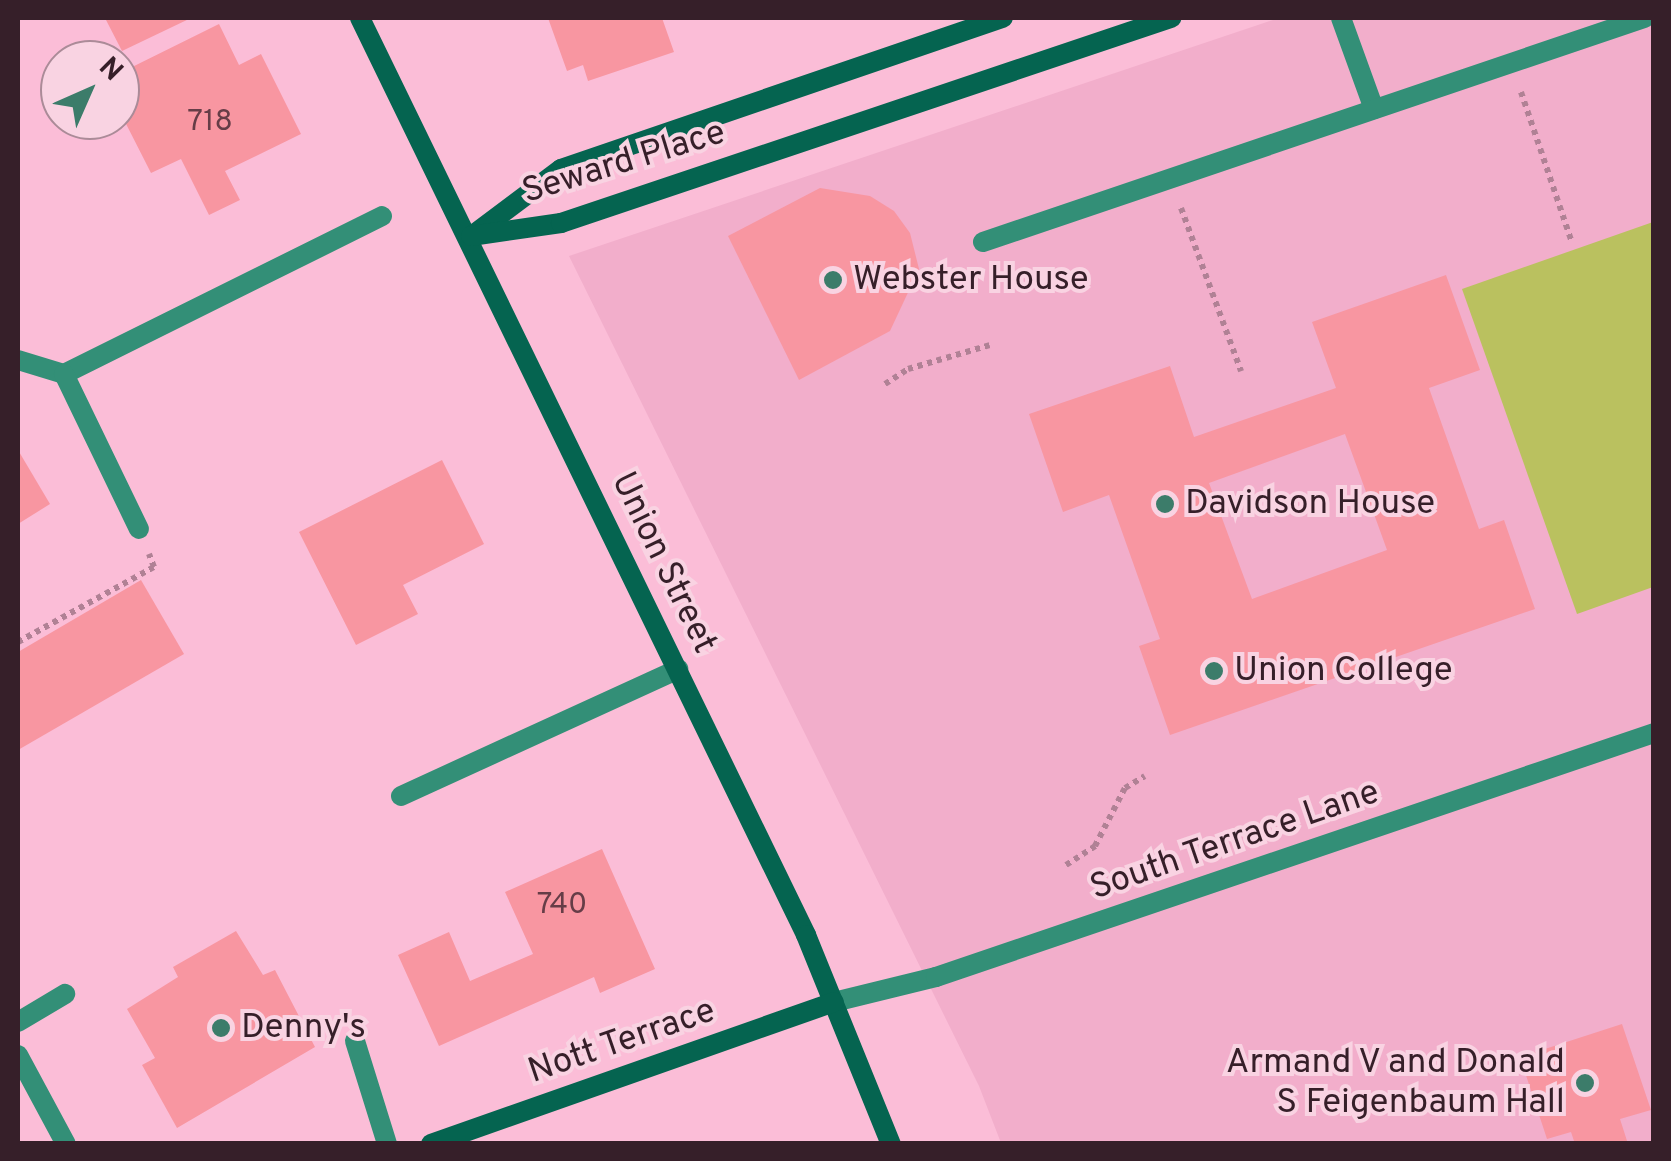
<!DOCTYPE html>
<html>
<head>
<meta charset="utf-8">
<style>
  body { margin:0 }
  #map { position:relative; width:1671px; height:1161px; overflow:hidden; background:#fbbdd7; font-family:Overpass,sans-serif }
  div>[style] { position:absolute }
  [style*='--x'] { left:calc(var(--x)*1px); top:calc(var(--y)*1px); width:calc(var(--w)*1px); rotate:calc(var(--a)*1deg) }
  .built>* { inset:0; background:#f2aecb }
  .green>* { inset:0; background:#bac15f }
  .building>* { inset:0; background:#f896a1 }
  .path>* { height:6px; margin-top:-3px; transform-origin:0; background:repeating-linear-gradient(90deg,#b08195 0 5px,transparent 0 10px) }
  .lane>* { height:20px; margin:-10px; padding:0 10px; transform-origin:10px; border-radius:10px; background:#338f77 }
  .street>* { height:20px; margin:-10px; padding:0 10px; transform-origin:10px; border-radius:10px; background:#338f77 }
  .secondary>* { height:20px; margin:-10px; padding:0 10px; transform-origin:10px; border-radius:10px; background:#056450 }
  .dots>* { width:28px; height:28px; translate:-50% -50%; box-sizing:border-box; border:5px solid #f9d3e2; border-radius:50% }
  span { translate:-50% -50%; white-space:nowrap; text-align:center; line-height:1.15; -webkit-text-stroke:8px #f9d3e2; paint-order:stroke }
  .number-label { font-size:30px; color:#663d47 }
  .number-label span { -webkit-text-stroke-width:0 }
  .street-label { font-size:35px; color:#361f29 }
  .poi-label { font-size:35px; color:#361f29 }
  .left { translate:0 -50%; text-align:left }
  .right { translate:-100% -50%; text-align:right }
  .frame { position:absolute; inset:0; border:20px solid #361f29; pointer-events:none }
  .north { position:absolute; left:40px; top:40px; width:100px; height:100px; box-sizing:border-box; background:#f9d3e2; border:2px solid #ab8b98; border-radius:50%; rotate:45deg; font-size:28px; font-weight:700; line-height:40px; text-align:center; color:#361f29 }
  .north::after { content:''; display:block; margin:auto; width:35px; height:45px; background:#3c7c6a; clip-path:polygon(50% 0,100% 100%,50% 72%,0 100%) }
</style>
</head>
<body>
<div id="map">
  <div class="built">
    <i style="clip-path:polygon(1279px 18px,1653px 18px,1653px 1143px,1001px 1143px,979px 1086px,569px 256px)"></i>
  </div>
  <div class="green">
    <i style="clip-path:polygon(1653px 222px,1653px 587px,1577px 614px,1462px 289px)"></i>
  </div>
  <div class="building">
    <i style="clip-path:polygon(105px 18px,191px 18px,122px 51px)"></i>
    <i style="clip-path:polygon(548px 18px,662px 18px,674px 52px,588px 81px,583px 65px,567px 71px)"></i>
    <i style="clip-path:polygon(219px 24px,239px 65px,261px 54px,301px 134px,225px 171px,240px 200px,209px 215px,181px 159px,151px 173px,120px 112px,120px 73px)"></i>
    <i style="clip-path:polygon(820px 188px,870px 196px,894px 211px,910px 233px,919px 269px,890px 331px,799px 380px,728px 236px)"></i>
    <i style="clip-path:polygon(evenodd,1446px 275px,1480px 370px,1429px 388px,1479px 529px,1504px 520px,1535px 609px,1170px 735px,1139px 646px,1160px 639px,1109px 495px,1063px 512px,1029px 414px,1170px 366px,1194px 437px,1336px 388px,1312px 322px,1446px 275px,1345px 434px,1387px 550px,1252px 599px,1209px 483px,1345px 434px)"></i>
    <i style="clip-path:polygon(18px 450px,50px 504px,18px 524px)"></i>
    <i style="clip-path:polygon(442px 460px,484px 544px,403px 585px,418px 614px,356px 645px,299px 532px)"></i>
    <i style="clip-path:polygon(141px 580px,184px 654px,18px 750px,18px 652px)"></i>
    <i style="clip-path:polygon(602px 849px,655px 969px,600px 993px,594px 977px,439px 1046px,398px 955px,449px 932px,470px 981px,533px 954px,505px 892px)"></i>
    <i style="clip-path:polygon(236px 931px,263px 975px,275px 970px,315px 1047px,177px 1128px,142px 1065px,155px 1058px,127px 1009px,178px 977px,173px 967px)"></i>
    <i style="clip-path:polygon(1622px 1024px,1651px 1110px,1620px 1119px,1628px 1144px,1575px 1144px,1571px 1132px,1547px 1139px,1520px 1057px)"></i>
  </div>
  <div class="path">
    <i style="--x:1521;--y:92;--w:159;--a:71.3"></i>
    <i style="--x:1181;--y:208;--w:174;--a:69.8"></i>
    <i style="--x:885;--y:384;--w:27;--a:-33"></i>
    <i style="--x:908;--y:369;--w:85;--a:-16.3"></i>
    <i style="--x:18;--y:642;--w:155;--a:-28.9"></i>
    <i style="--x:154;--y:567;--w:14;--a:-111"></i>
    <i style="--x:1066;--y:865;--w:35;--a:-33"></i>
    <i style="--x:1095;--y:846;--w:65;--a:-62.7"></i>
    <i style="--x:1125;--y:788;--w:23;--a:-31"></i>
  </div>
  <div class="lane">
    <i style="--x:1341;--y:18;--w:97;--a:70.1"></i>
    <i style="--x:983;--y:242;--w:698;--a:-18.72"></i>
    <i style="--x:18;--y:360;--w:48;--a:16.9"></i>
    <i style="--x:64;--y:374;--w:355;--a:-26.4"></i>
    <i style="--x:64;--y:374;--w:172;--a:64.2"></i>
    <i style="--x:401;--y:796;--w:305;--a:-24.6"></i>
    <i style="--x:834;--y:1002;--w:105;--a:-13.8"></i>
    <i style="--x:936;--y:977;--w:758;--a:-18.77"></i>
    <i style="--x:18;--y:1022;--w:55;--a:-30.8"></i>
    <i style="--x:355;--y:1041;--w:108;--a:72.7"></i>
  </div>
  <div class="street">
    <i style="--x:18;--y:1055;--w:101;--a:61.7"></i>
  </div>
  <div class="secondary">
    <i style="--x:360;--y:18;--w:1020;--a:64.06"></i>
    <i style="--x:806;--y:935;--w:226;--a:67.9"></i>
    <i style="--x:473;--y:235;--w:110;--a:-36.9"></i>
    <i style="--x:561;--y:169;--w:467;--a:-18.9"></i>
    <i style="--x:471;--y:236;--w:91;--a:-8.2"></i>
    <i style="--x:561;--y:223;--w:644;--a:-18.58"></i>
    <i style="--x:431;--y:1144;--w:427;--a:-19.4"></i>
  </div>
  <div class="dots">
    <i style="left:833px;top:280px;background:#3c7c6a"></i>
    <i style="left:1165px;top:504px;background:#3c7c6a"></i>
    <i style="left:1214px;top:671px;background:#3c7c6a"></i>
    <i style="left:221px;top:1028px;background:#3c7c6a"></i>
    <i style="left:1585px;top:1083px;background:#3c7c6a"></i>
  </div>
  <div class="number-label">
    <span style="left:210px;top:123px">718</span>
    <span style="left:562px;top:906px">740</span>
  </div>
  <div class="street-label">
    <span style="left:624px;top:163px;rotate:-17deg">Seward Place</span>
    <span style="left:663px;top:563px;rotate:64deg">Union Street</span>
    <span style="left:1235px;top:841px;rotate:-19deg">South Terrace Lane</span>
    <span style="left:622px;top:1042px;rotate:-19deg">Nott Terrace</span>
  </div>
  <div class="poi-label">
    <span class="left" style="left:853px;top:280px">Webster House</span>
    <span class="left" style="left:1185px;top:504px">Davidson House</span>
    <span class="left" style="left:1234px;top:671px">Union College</span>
    <span class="left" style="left:241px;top:1028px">Denny's</span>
    <span class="right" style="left:1565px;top:1083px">Armand V and Donald<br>S Feigenbaum Hall</span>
  </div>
  <div class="frame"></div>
  <div class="north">N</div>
</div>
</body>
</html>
